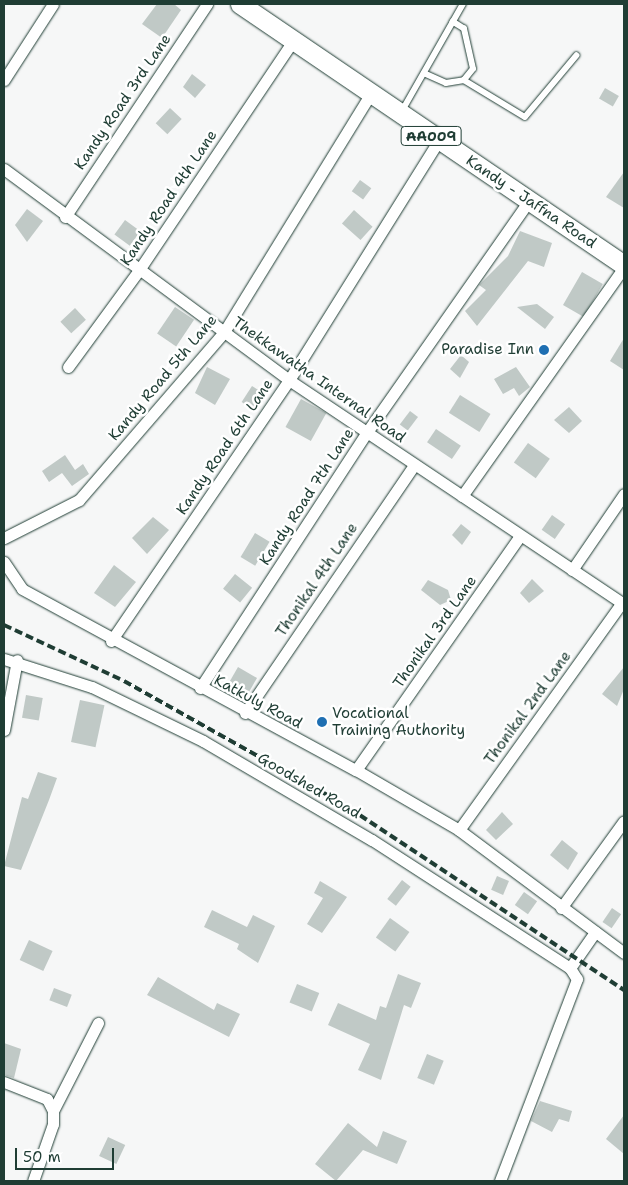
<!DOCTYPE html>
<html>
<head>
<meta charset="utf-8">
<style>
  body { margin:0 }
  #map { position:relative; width:628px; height:1185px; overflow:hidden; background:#f6f7f7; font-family:"Shantell Sans",sans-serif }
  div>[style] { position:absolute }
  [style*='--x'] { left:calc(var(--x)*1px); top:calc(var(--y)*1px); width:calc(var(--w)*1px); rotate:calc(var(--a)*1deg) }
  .building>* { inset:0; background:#c0c9c6; transform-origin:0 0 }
  .roads { filter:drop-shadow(0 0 1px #1f3d34) drop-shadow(0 0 1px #1f3d34) }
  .service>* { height:5.5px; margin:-2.75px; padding:0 2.75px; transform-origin:2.75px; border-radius:2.75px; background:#fff }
  .minor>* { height:11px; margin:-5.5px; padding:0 5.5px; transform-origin:5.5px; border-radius:5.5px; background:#fff }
  .trunk>* { height:19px; margin:-9.5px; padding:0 9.5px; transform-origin:9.5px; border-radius:9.5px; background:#fff }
  .rail>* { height:4px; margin-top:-2px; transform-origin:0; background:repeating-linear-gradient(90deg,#1f3d34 0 8px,transparent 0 12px) }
  .dots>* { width:14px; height:14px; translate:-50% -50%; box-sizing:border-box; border:2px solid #fff; border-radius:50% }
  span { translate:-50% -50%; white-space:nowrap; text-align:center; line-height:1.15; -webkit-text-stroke:5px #fff; paint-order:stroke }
  .shield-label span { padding:1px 4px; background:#fff; border:1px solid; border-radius:4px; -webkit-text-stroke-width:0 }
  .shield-label { font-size:14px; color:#1f3d34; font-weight:700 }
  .street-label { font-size:15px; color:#1f3d34 }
  .poi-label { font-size:15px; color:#1f3d34 }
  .right { translate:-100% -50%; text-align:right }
  .left { translate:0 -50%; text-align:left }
  .frame { position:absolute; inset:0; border:5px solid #1f3d34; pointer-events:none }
  .scale { position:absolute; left:15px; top:1148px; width:99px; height:22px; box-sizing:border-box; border:2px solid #1f3d34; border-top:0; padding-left:6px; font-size:15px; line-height:18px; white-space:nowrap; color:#1f3d34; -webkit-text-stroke:4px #fff; paint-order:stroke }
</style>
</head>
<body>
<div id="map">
  <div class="building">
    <i style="clip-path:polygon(157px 4px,174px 4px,181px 10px,162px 38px,142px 24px)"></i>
    <i style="clip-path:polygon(192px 74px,206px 85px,195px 98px,183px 87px)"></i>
    <i style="left:605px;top:88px;width:16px;height:12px;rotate:30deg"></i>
    <i style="left:170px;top:108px;width:16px;height:21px;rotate:43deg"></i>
    <i style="clip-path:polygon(624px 172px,624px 208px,606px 197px)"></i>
    <i style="left:360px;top:180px;width:14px;height:14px;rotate:36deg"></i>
    <i style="clip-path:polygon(27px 209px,43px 221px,27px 242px,15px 225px)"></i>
    <i style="left:354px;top:210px;width:25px;height:18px;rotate:42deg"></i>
    <i style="left:125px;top:220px;width:19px;height:18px;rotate:36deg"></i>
    <i style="clip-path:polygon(520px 231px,552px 243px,544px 267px,528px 261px,477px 326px,465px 311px,486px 290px,479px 285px,508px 256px)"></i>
    <i style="left:582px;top:272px;width:24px;height:38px;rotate:30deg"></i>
    <i style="clip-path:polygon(537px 304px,554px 317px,545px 329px,517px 307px)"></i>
    <i style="left:175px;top:307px;width:23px;height:32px;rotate:34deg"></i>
    <i style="left:75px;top:308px;width:16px;height:20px;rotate:47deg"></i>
    <i style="clip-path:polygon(624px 338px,624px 370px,610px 361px)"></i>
    <i style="clip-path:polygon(461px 355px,469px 362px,460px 378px,450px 369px)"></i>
    <i style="clip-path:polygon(207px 367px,230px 379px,215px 405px,195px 393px)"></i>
    <i style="clip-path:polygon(516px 367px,530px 387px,519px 396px,514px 388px,503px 394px,494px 379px)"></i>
    <i style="left:252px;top:386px;width:17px;height:19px;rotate:33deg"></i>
    <i style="left:460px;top:395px;width:36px;height:21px;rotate:32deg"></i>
    <i style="left:301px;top:399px;width:29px;height:32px;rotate:29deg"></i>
    <i style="clip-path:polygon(569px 407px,582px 421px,569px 433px,554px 420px)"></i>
    <i style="left:410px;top:411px;width:10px;height:17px;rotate:37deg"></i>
    <i style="left:436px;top:429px;width:30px;height:16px;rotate:34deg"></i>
    <i style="left:528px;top:443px;width:27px;height:24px;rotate:36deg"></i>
    <i style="clip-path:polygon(65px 455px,75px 470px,83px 464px,89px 474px,72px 486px,62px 473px,49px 482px,42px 471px)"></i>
    <i style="left:552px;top:515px;width:16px;height:18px;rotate:35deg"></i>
    <i style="clip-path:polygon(153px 517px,169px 530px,147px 554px,132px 538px)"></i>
    <i style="clip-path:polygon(461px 524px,471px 532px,462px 545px,452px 535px)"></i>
    <i style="left:255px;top:533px;width:17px;height:28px;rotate:31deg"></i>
    <i style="clip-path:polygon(114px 565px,136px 582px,115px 607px,94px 593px)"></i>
    <i style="left:235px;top:574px;width:22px;height:19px;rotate:39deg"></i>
    <i style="clip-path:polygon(532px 579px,544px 591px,529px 603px,520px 593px)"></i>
    <i style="clip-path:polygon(428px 580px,448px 590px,451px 600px,440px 605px,421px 590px)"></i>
    <i style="left:238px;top:667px;width:22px;height:23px;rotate:30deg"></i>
    <i style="clip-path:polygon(624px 667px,624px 689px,617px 706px,602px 694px)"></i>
    <i style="left:26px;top:695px;width:17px;height:23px;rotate:10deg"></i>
    <i style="left:80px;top:700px;width:25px;height:43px;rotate:12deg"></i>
    <i style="clip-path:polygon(38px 772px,57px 778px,49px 800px,21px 870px,4px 866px,22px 797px,28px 799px)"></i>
    <i style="clip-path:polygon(502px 812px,513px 824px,496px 840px,486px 830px)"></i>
    <i style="clip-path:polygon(562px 840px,578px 853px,568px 870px,550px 855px)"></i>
    <i style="left:497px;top:876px;width:13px;height:15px;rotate:23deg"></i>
    <i style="left:402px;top:880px;width:11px;height:24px;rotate:38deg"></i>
    <i style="clip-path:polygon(320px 881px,347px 897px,322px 933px,307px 924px,323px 898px,314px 893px)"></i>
    <i style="left:524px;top:892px;width:16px;height:16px;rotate:35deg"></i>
    <i style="left:612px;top:908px;width:11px;height:17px;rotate:34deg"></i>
    <i style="clip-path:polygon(212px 910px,247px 927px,253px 915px,275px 926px,258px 963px,237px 949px,239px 944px,204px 927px)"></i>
    <i style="left:390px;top:918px;width:24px;height:24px;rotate:36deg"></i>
    <i style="left:29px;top:940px;width:26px;height:22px;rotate:25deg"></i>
    <i style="clip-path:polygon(398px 974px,421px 983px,411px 1008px,404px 1005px,381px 1080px,358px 1070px,370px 1044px,328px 1025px,338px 1003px,376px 1020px,380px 1006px,386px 1008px)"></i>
    <i style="clip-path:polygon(158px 977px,214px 1010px,217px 1003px,240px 1014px,229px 1037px,147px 995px)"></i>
    <i style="left:297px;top:984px;width:24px;height:20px;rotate:22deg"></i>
    <i style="left:54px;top:988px;width:19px;height:13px;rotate:21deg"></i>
    <i style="clip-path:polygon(4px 1043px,21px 1049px,14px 1078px,4px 1075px)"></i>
    <i style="left:427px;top:1054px;width:18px;height:26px;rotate:22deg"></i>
    <i style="clip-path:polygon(540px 1101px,572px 1111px,569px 1122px,559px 1119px,552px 1132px,531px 1121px)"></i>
    <i style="clip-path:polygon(624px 1115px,624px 1154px,606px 1139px)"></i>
    <i style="clip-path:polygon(348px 1123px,377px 1147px,383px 1131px,407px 1141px,397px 1164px,363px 1150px,336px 1181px,315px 1164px)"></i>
    <i style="left:108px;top:1137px;width:19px;height:21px;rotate:25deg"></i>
  </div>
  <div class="roads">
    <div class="service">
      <i style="--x:424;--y:73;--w:24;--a:24"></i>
      <i style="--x:446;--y:83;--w:18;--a:-9"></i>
      <i style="--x:464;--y:80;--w:14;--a:-51"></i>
      <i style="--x:473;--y:69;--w:41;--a:-102.7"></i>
      <i style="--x:464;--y:29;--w:13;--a:-148"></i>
      <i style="--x:464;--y:80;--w:71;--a:31.2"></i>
      <i style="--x:525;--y:117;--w:80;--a:-50.1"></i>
      <i style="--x:402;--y:111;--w:123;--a:-60.3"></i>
    </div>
    <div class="minor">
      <i style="--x:4;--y:80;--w:90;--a:-57.2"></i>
      <i style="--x:4;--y:169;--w:355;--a:36.5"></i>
      <i style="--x:289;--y:380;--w:403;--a:33.8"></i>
      <i style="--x:65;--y:217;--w:256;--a:-56.3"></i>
      <i style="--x:68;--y:367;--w:120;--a:-53.8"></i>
      <i style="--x:139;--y:270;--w:275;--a:-56.1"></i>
      <i style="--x:462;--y:496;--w:281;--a:-54.7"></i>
      <i style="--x:4;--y:538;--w:84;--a:-26.9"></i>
      <i style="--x:79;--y:500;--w:222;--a:-49.2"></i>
      <i style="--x:224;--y:332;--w:278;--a:-58.4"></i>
      <i style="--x:4;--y:562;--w:32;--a:56"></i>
      <i style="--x:22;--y:589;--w:380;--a:28.5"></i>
      <i style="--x:356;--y:770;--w:119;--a:30.2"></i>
      <i style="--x:459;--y:830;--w:206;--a:36.7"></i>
      <i style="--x:572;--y:570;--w:92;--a:-55.6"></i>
      <i style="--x:111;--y:641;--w:316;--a:-55.7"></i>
      <i style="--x:289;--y:380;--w:283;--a:-58"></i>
      <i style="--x:4;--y:659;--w:92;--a:17.7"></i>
      <i style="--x:92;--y:687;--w:123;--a:25.9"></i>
      <i style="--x:203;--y:741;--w:196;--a:30.4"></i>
      <i style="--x:372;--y:840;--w:236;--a:32.9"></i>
      <i style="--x:570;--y:968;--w:13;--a:58"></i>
      <i style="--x:577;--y:979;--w:216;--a:110.9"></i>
      <i style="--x:200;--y:688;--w:306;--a:-56.9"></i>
      <i style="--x:367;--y:432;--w:282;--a:-55"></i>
      <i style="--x:245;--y:713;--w:300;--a:-55.7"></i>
      <i style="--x:4;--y:730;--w:71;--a:-79.5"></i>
      <i style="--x:356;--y:770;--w:286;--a:-55"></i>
      <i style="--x:459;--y:830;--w:280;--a:-54.4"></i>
      <i style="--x:561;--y:908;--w:107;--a:-54.1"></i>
      <i style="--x:570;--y:968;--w:44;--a:-55.2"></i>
      <i style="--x:4;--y:1082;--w:46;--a:21.6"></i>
      <i style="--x:47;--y:1099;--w:13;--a:63"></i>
      <i style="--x:53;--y:1111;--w:13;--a:90"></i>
      <i style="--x:53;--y:1124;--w:60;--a:109.3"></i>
      <i style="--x:53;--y:1111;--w:99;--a:-62.9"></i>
    </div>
    <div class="trunk">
      <i style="--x:240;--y:4;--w:464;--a:34.2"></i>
    </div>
  </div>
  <div class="rail">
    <i style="--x:4;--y:625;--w:132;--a:25"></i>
    <i style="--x:124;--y:681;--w:248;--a:29.3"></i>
    <i style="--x:340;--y:802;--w:341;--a:33.5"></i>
  </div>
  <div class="dots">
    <i style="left:544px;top:350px;background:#1f6fb2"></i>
    <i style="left:322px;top:722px;background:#1f6fb2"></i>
  </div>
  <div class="shield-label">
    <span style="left:431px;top:136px">AA009</span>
  </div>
  <div class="street-label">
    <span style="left:123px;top:102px;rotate:-56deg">Kandy Road 3rd Lane</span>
    <span style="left:169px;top:198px;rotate:-56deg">Kandy Road 4th Lane</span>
    <span style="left:531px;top:202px;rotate:34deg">Kandy - Jaffna Road</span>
    <span style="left:163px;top:378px;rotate:-50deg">Kandy Road 5th Lane</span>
    <span style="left:319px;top:380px;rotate:35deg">Thekkawatha Internal Road</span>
    <span style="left:225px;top:447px;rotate:-56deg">Kandy Road 6th Lane</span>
    <span style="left:307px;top:497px;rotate:-57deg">Kandy Road 7th Lane</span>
    <span style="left:317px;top:580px;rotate:-56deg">Thonikal 4th Lane</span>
    <span style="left:435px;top:632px;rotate:-55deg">Thonikal 3rd Lane</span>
    <span style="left:258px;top:702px;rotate:28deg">Katkuly Road</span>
    <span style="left:528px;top:708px;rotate:-54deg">Thonikal 2nd Lane</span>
    <span style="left:309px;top:786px;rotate:30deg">Goodshed Road</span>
  </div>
  <div class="poi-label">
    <span class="right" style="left:534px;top:350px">Paradise Inn</span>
    <span class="left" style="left:332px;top:722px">Vocational<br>Training Authority</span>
  </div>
  <div class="frame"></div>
  <div class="scale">50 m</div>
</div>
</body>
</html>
